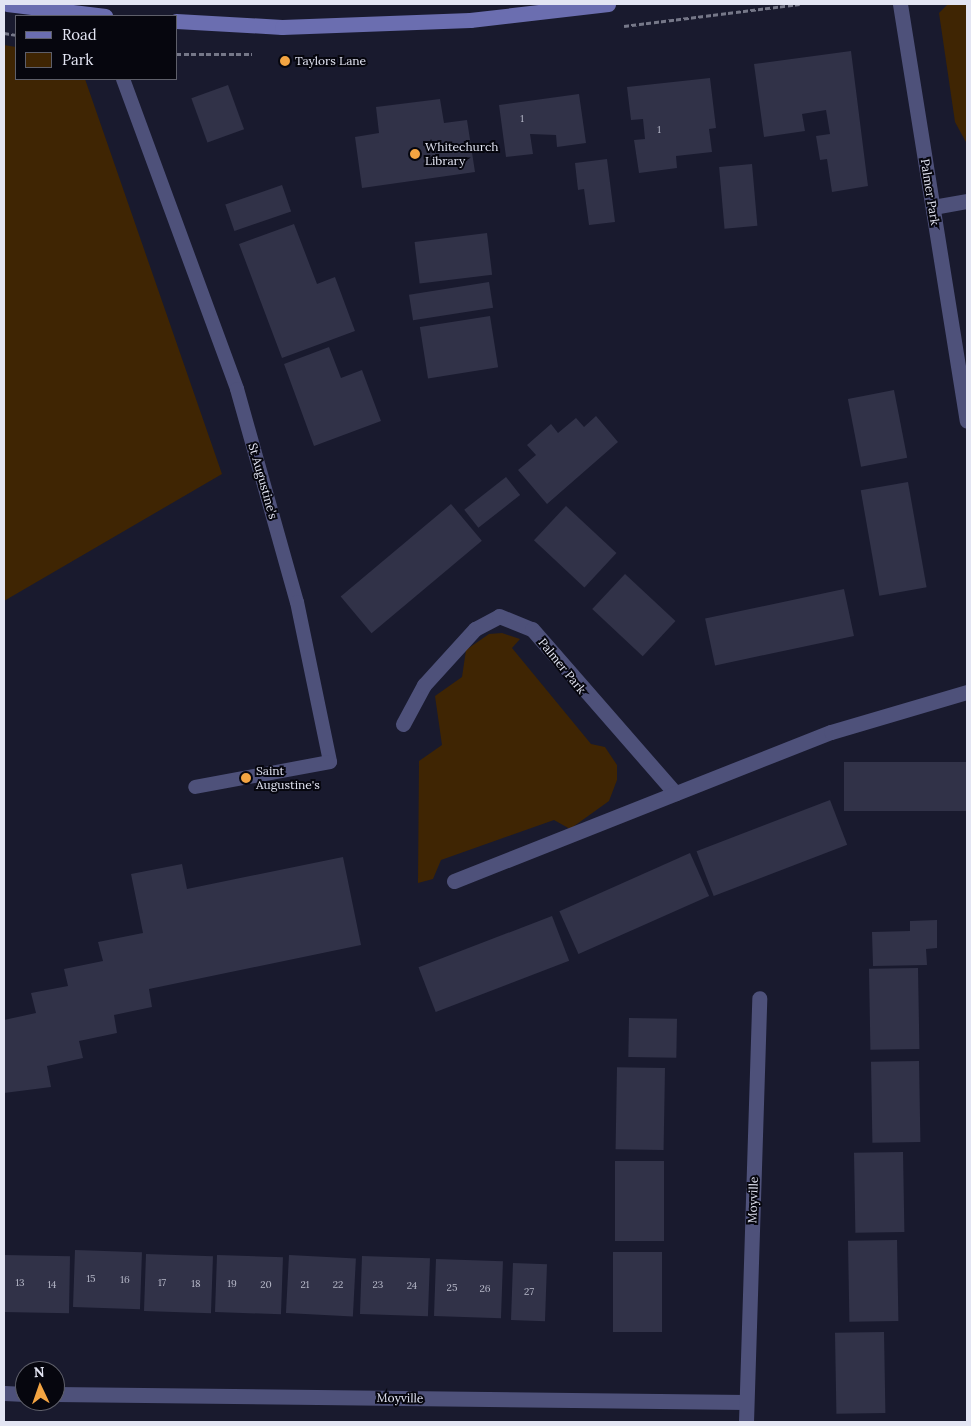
<!DOCTYPE html>
<html>
<head>
<meta charset="utf-8">
<style>
  body { margin:0 }
  #map { position:relative; width:971px; height:1426px; overflow:hidden; background:#191a2e; font-family:Lora,serif }
  div>[style] { position:absolute }
  [style*='--x'] { left:calc(var(--x)*1px); top:calc(var(--y)*1px); width:calc(var(--w)*1px); rotate:calc(var(--a)*1deg) }
  .green>* { inset:0; background:#3f2503 }
  .building>* { inset:0; background:#313248; transform-origin:0 0 }
  .path>* { height:3px; margin-top:-1.5px; transform-origin:0; background:repeating-linear-gradient(90deg,#757788 0 5px,transparent 0 7.5px) }
  .lane>* { height:14px; margin:-7px; padding:0 7px; transform-origin:7px; border-radius:7px; background:#4e517a }
  .street>* { height:15px; margin:-7.5px; padding:0 7.5px; transform-origin:7.5px; border-radius:7.5px; background:#4e517a }
  .secondary>* { height:15px; margin:-7.5px; padding:0 7.5px; transform-origin:7.5px; border-radius:7.5px; background:#6b6eb0 }
  .dots>* { width:14px; height:14px; translate:-50% -50%; box-sizing:border-box; border:2px solid #06060e; border-radius:50% }
  span { translate:-50% -50%; white-space:nowrap; text-align:center; line-height:1.15; -webkit-text-stroke:4px #06060e; paint-order:stroke }
  .number-label { font-size:10px; color:#b6b8c8 }
  .number-label span { -webkit-text-stroke-width:0 }
  .poi-label { font-size:12px; color:#e3e5f3 }
  .left { translate:0 -50%; text-align:left }
  .street-label { font-size:12px; color:#e3e5f3 }
  .frame { position:absolute; inset:0; border:5px solid #e3e5f3; pointer-events:none }
  .legend { position:absolute; left:15px; top:15px; width:162px; height:65px; box-sizing:border-box; background:#06060e; border:1px solid #5e5f6a; margin:0; padding:6px 9px; list-style:none; font-size:15px; color:#e3e5f3 }
  .legend li { display:flex; align-items:center; gap:10px; height:25px }
  .legend b { width:25px; border:1px solid #5e5f6a }
  .north { position:absolute; left:15px; top:1361px; width:50px; height:50px; box-sizing:border-box; background:#06060e; border:1px solid #5e5f6a; border-radius:50%; rotate:357deg; font-size:14px; font-weight:700; line-height:20px; text-align:center; color:#e3e5f3 }
  .north::after { content:''; display:block; margin:auto; width:18px; height:22px; background:#f3a442; clip-path:polygon(50% 0,100% 100%,50% 72%,0 100%) }
</style>
</head>
<body>
<div id="map">
  <div class="green">
    <i style="clip-path:polygon(948px 4px,967px 4px,967px 144px,955px 122px,939px 13px)"></i>
    <i style="clip-path:polygon(4px 45px,16px 47px,16px 79px,85px 79px,222px 474px,4px 601px)"></i>
    <i style="clip-path:polygon(502px 633px,520px 639px,512px 648px,591px 744px,605px 747px,617px 765px,617px 780px,609px 801px,570px 829px,554px 820px,441px 860px,433px 879px,418px 883px,419px 761px,442px 745px,435px 696px,462px 677px,466px 650px,489px 634px)"></i>
  </div>
  <div class="building">
    <i style="clip-path:polygon(851px 51px,868px 186px,832px 192px,827px 159px,820px 160px,816px 136px,830px 134px,826px 110px,802px 114px,805px 131px,764px 137px,754px 64px)"></i>
    <i style="clip-path:polygon(710px 78px,716px 128px,709px 129px,712px 152px,676px 156px,677px 168px,639px 173px,634px 140px,645px 139px,643px 119px,631px 120px,627px 87px)"></i>
    <i style="left:228px;top:85px;width:47px;height:39px;rotate:70deg"></i>
    <i style="clip-path:polygon(579px 94px,586px 143px,557px 147px,556px 135px,530px 134px,533px 154px,506px 157px,499px 105px)"></i>
    <i style="clip-path:polygon(440px 99px,444px 123px,467px 120px,475px 172px,362px 188px,355px 137px,379px 133px,376px 107px)"></i>
    <i style="clip-path:polygon(607px 159px,615px 222px,589px 225px,584px 189px,578px 190px,575px 163px)"></i>
    <i style="left:752px;top:164px;width:62px;height:33px;rotate:85deg"></i>
    <i style="left:282px;top:185px;width:28px;height:60px;rotate:71deg"></i>
    <i style="clip-path:polygon(294px 224px,317px 284px,335px 277px,355px 331px,282px 358px,239px 244px)"></i>
    <i style="left:487px;top:233px;width:42px;height:73px;rotate:83deg"></i>
    <i style="left:489px;top:282px;width:26px;height:81px;rotate:81deg"></i>
    <i style="left:490px;top:316px;width:52px;height:71px;rotate:81deg"></i>
    <i style="clip-path:polygon(329px 347px,341px 378px,362px 370px,381px 421px,314px 446px,284px 364px)"></i>
    <i style="left:894px;top:390px;width:69px;height:47px;rotate:79deg"></i>
    <i style="clip-path:polygon(596px 416px,618px 442px,547px 504px,518px 470px,536px 455px,527px 445px,551px 424px,558px 433px,576px 418px,584px 427px)"></i>
    <i style="left:506px;top:477px;width:23px;height:53px;rotate:52deg"></i>
    <i style="left:908px;top:482px;width:107px;height:48px;rotate:80deg"></i>
    <i style="left:451px;top:504px;width:48px;height:144px;rotate:50deg"></i>
    <i style="left:566px;top:506px;width:69px;height:47px;rotate:43deg"></i>
    <i style="left:625px;top:574px;width:69px;height:48px;rotate:43deg"></i>
    <i style="left:844px;top:589px;width:48px;height:142px;rotate:78deg"></i>
    <i style="left:967px;top:762px;width:49px;height:123px;rotate:90deg"></i>
    <i style="left:830px;top:800px;width:48px;height:143px;rotate:69deg"></i>
    <i style="left:690px;top:853px;width:47px;height:143px;rotate:66deg"></i>
    <i style="clip-path:polygon(343px 857px,361px 945px,149px 989px,152px 1007px,114px 1015px,117px 1033px,79px 1041px,83px 1058px,47px 1066px,51px 1087px,4px 1093px,4px 1020px,36px 1013px,31px 993px,68px 986px,64px 969px,103px 961px,98px 942px,143px 933px,131px 874px,182px 864px,187px 889px)"></i>
    <i style="left:552px;top:916px;width:48px;height:143px;rotate:69deg"></i>
    <i style="clip-path:polygon(937px 920px,937px 948px,926px 949px,927px 965px,873px 966px,872px 932px,910px 931px,910px 921px)"></i>
    <i style="left:918px;top:968px;width:81px;height:49px;rotate:89deg"></i>
    <i style="left:629px;top:1018px;width:48px;height:39px;rotate:1deg"></i>
    <i style="left:919px;top:1061px;width:81px;height:48px;rotate:89deg"></i>
    <i style="left:665px;top:1068px;width:82px;height:48px;rotate:91deg"></i>
    <i style="left:903px;top:1152px;width:80px;height:49px;rotate:89deg"></i>
    <i style="left:615px;top:1161px;width:49px;height:80px"></i>
    <i style="left:897px;top:1240px;width:81px;height:49px;rotate:89deg"></i>
    <i style="left:75px;top:1250px;width:67px;height:57px;rotate:2deg"></i>
    <i style="left:613px;top:1252px;width:49px;height:80px"></i>
    <i style="left:146px;top:1254px;width:67px;height:57px;rotate:2deg"></i>
    <i style="left:4px;top:1255px;width:66px;height:57px;rotate:1deg"></i>
    <i style="left:217px;top:1255px;width:66px;height:57px;rotate:2deg"></i>
    <i style="left:289px;top:1255px;width:67px;height:58px;rotate:3deg"></i>
    <i style="left:362px;top:1256px;width:68px;height:58px;rotate:2deg"></i>
    <i style="left:436px;top:1259px;width:67px;height:57px;rotate:2deg"></i>
    <i style="left:513px;top:1263px;width:34px;height:57px;rotate:2deg"></i>
    <i style="left:884px;top:1332px;width:81px;height:49px;rotate:89deg"></i>
  </div>
  <div class="path">
    <i style="--x:624;--y:26;--w:177;--a:-7.1"></i>
    <i style="--x:4;--y:33;--w:12;--a:9"></i>
    <i style="--x:176;--y:54;--w:76;--a:0"></i>
  </div>
  <div class="lane">
    <i style="--x:123;--y:79;--w:330;--a:69.8"></i>
    <i style="--x:237;--y:389;--w:221;--a:74.3"></i>
    <i style="--x:297;--y:602;--w:163;--a:78.3"></i>
    <i style="--x:330;--y:762;--w:137;--a:169.5"></i>
  </div>
  <div class="street">
    <i style="--x:900;--y:4;--w:422;--a:80.9"></i>
    <i style="--x:933;--y:207;--w:35;--a:-10"></i>
    <i style="--x:403;--y:724;--w:44;--a:-61.7"></i>
    <i style="--x:424;--y:685;--w:76;--a:-47.7"></i>
    <i style="--x:475;--y:629;--w:27;--a:-28"></i>
    <i style="--x:499;--y:616;--w:35;--a:22"></i>
    <i style="--x:532;--y:629;--w:218;--a:48.9"></i>
    <i style="--x:454;--y:881;--w:405;--a:-21.6"></i>
    <i style="--x:831;--y:732;--w:142;--a:-16.4"></i>
    <i style="--x:4;--y:1393;--w:21;--a:3"></i>
    <i style="--x:55;--y:1394;--w:691;--a:0.66"></i>
    <i style="--x:746;--y:1422;--w:424;--a:-88.2"></i>
  </div>
  <div class="secondary">
    <i style="--x:7;--y:4;--w:99;--a:7"></i>
    <i style="--x:176;--y:21;--w:106;--a:3.2"></i>
    <i style="--x:282;--y:27;--w:188;--a:-2.1"></i>
    <i style="--x:470;--y:20;--w:139;--a:-6.6"></i>
  </div>
  <div class="dots">
    <i style="left:285px;top:61px;background:#f3a442"></i>
    <i style="left:415px;top:154px;background:#f3a442"></i>
    <i style="left:246px;top:778px;background:#f3a442"></i>
  </div>
  <div class="number-label">
    <span style="left:522px;top:119px">1</span>
    <span style="left:659px;top:130px">1</span>
    <span style="left:91px;top:1279px">15</span>
    <span style="left:125px;top:1280px">16</span>
    <span style="left:20px;top:1283px">13</span>
    <span style="left:162px;top:1283px">17</span>
    <span style="left:196px;top:1284px">18</span>
    <span style="left:232px;top:1284px">19</span>
    <span style="left:52px;top:1285px">14</span>
    <span style="left:266px;top:1285px">20</span>
    <span style="left:305px;top:1285px">21</span>
    <span style="left:338px;top:1285px">22</span>
    <span style="left:378px;top:1285px">23</span>
    <span style="left:412px;top:1286px">24</span>
    <span style="left:452px;top:1288px">25</span>
    <span style="left:485px;top:1289px">26</span>
    <span style="left:529px;top:1292px">27</span>
  </div>
  <div class="poi-label">
    <span class="left" style="left:295px;top:61px">Taylors Lane</span>
    <span class="left" style="left:425px;top:154px">Whitechurch<br>Library</span>
    <span class="left" style="left:256px;top:778px">Saint<br>Augustine's</span>
  </div>
  <div class="street-label">
    <span style="left:930px;top:192px;rotate:81deg">Palmer Park</span>
    <span style="left:263px;top:481px;rotate:74deg">St Augustine's</span>
    <span style="left:562px;top:666px;rotate:51deg">Palmer Park</span>
    <span style="left:753px;top:1200px;rotate:-88deg">Moyville</span>
    <span style="left:400px;top:1398px;rotate:1deg">Moyville</span>
  </div>
  <div class="frame"></div>
  <ul class="legend">
  <li><b style="height:6px;background:#6b6eb0"></b>Road</li>
  <li><b style="height:14px;background:#3f2503"></b>Park</li>
  </ul>
  <div class="north">N</div>
</div>
</body>
</html>
